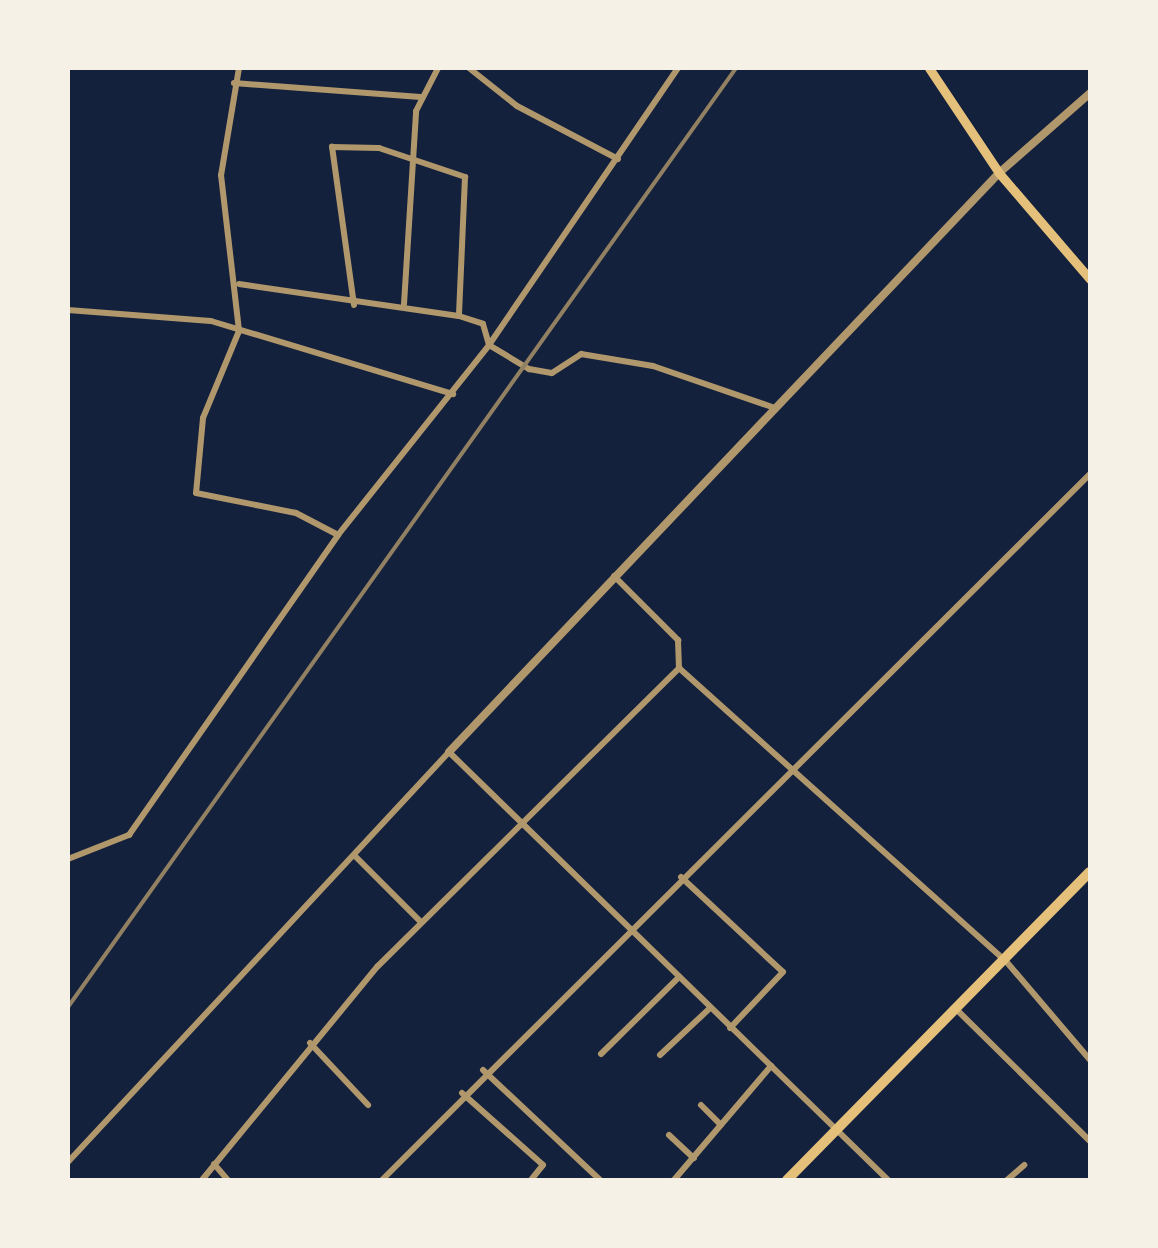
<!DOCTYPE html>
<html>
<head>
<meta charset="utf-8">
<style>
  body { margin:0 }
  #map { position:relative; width:1158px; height:1248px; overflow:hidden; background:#14213d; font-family:"Exo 2",sans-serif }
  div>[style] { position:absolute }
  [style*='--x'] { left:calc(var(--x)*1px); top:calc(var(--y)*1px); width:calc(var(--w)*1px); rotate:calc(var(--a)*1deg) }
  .minor>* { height:6px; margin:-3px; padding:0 3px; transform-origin:3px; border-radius:3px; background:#b1986c }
  .tertiary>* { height:8px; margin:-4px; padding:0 4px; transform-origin:4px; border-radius:4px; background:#b1986c }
  .secondary>* { height:9px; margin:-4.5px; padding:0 4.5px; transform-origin:4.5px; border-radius:4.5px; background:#e5c07b }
  .primary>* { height:10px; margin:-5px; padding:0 5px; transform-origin:5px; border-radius:5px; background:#e5c07b }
  .rail>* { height:4px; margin:-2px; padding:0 2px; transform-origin:2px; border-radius:2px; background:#918062 }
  span { translate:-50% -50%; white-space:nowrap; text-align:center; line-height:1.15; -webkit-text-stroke:9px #f6f1e7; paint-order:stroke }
  .frame { position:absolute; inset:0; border:70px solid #f6f1e7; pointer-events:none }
</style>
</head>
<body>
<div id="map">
  <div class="minor">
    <i style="--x:239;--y:68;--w:109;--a:99.5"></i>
    <i style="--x:221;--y:175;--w:157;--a:83.4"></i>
    <i style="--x:239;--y:331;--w:94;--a:112.5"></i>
    <i style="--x:203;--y:418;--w:75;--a:95.3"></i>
    <i style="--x:196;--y:493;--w:102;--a:11.3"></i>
    <i style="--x:296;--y:513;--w:47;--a:27.6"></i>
    <i style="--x:469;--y:68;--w:61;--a:38.4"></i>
    <i style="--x:517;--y:106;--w:114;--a:27.7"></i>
    <i style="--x:234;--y:83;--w:187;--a:4.3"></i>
    <i style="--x:239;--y:284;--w:222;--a:8.3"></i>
    <i style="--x:459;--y:316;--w:25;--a:18"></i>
    <i style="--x:483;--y:324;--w:22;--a:74"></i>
    <i style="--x:489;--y:345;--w:47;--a:31"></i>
    <i style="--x:529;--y:369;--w:23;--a:10"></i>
    <i style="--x:552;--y:373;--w:35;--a:-33"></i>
    <i style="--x:581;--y:354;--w:73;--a:9.5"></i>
    <i style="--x:653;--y:366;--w:126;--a:19"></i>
    <i style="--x:404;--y:304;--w:193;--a:-86.4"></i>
    <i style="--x:416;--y:111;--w:48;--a:-62.9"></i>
    <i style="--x:354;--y:305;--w:160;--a:-97.9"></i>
    <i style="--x:332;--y:147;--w:47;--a:1.2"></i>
    <i style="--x:379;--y:148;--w:91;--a:18.6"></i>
    <i style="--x:465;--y:177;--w:139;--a:92.5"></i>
    <i style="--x:68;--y:310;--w:143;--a:4.4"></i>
    <i style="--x:211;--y:321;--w:253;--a:16.8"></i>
    <i style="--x:614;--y:576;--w:91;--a:45"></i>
    <i style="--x:678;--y:640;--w:28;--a:88"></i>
    <i style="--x:679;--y:668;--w:438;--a:41.9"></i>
    <i style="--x:1005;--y:960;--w:131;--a:49.6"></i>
    <i style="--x:355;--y:856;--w:93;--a:45"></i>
    <i style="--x:68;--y:859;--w:66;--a:-21.5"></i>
    <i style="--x:129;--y:835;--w:366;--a:-55.1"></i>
    <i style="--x:338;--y:535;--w:243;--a:-51.5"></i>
    <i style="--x:489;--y:345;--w:335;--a:-55.7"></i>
    <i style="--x:681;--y:877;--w:139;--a:43"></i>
    <i style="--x:783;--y:972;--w:77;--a:133.4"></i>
    <i style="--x:956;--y:1009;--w:188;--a:44.6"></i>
    <i style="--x:310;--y:1043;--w:85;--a:46.9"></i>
    <i style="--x:601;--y:1054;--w:107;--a:-44.6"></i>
    <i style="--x:660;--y:1055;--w:67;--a:-43.2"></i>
    <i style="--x:483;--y:1070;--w:161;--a:43.2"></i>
    <i style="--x:462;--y:1093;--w:108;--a:41.6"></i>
    <i style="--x:543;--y:1165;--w:19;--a:129"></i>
    <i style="--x:701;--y:1105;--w:28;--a:45"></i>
    <i style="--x:669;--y:1135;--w:34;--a:43"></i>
    <i style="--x:68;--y:1162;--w:560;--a:-47.1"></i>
    <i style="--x:449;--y:752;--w:613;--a:44.27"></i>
    <i style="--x:214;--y:1164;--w:21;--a:49"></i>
    <i style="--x:202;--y:1180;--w:277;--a:-50.6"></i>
    <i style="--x:378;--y:966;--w:424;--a:-44.7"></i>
    <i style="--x:382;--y:1180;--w:1000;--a:-44.92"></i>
    <i style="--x:674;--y:1180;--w:150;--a:-49.6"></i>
    <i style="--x:1007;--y:1180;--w:23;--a:-41"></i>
  </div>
  <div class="tertiary">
    <i style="--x:449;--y:752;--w:799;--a:-46.47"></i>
    <i style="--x:999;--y:173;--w:121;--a:-41.3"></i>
  </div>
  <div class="secondary">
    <i style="--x:929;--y:68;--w:126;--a:56.3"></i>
    <i style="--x:999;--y:173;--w:140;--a:49.4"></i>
  </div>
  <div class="primary">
    <i style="--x:787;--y:1180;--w:432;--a:-45.5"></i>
  </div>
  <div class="rail">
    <i style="--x:68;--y:1007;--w:1152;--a:-54.57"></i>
  </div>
  <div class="frame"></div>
</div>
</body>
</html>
